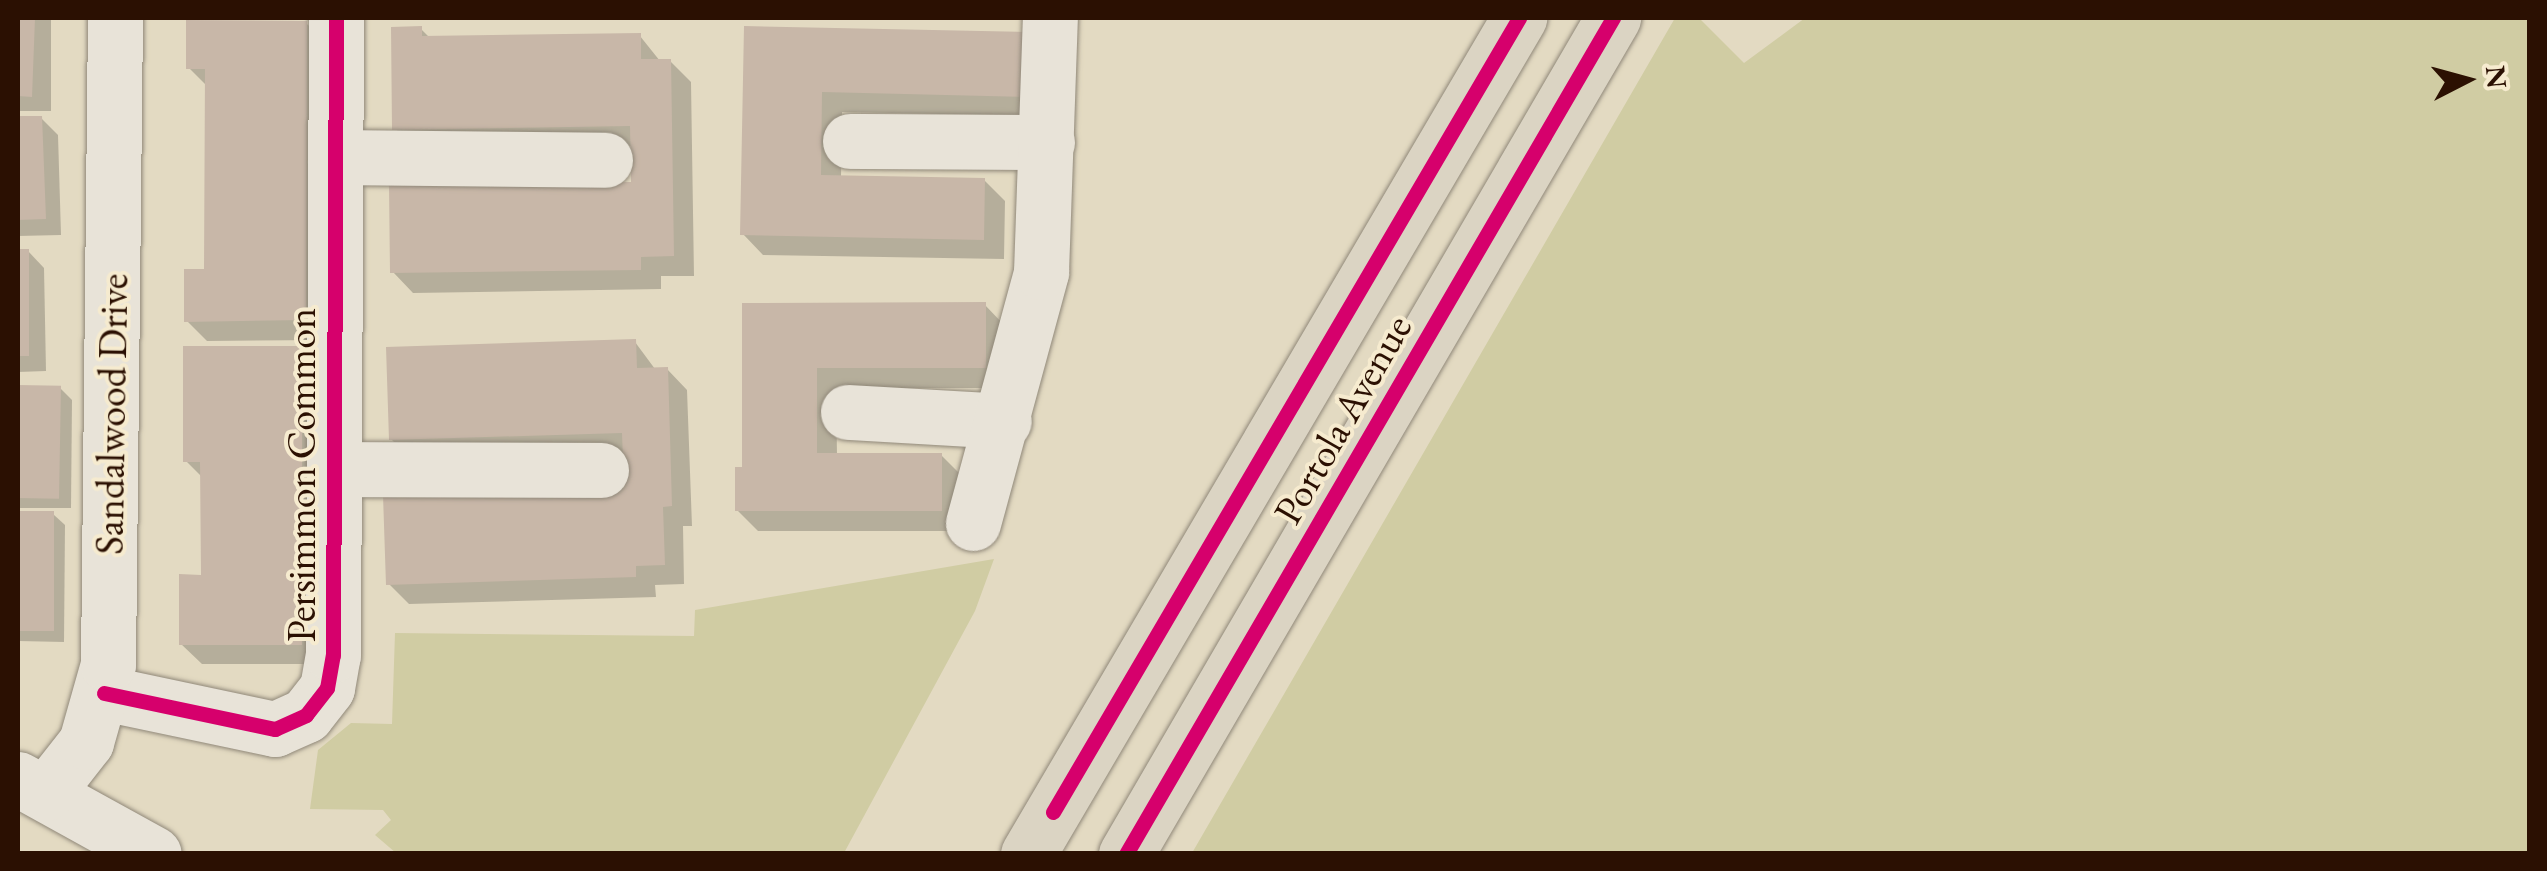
<!DOCTYPE html>
<html>
<head>
<meta charset="utf-8">
<style>
  body { margin:0 }
  #map { position:relative; width:2547px; height:871px; overflow:hidden; background:#e3dac2; font-family:"EB Garamond",serif }
  div>[style] { position:absolute }
  [style*='--x'] { left:calc(var(--x)*1px); top:calc(var(--y)*1px); width:calc(var(--w)*1px); rotate:calc(var(--a)*1deg) }
  .green>* { inset:0; background:#d0cca3 }
  .shadow>* { inset:0; background:#0003; transform-origin:0 0 }
  .building>* { inset:0; background:#c8b7a8; transform-origin:0 0 }
  .roads { filter:drop-shadow(0 0 2px #908879) drop-shadow(0 0 2px #908879) }
  .minor>* { height:55px; margin:-27.5px; padding:0 27.5px; transform-origin:27.5px; border-radius:27.5px; background:#e8e3d8 }
  .major>* { height:55px; margin:-27.5px; padding:0 27.5px; transform-origin:27.5px; border-radius:27.5px; background:#dbd4c3 }
  .cycleway>* { height:15px; margin:-7.5px; padding:0 7.5px; transform-origin:7.5px; border-radius:7.5px; background:#d6006c }
  span { translate:-50% -50%; white-space:nowrap; text-align:center; line-height:1.15; -webkit-text-stroke:8px #f6ebcf; paint-order:stroke }
  .street-label { font-size:40px; color:#2b1002 }
  .frame { position:absolute; inset:0; border:20px solid #2b1002; pointer-events:none }
  .north { position:absolute; left:2417px; top:30px; width:100px; height:100px; -webkit-text-stroke:8px #f6ebcf; paint-order:stroke; rotate:84deg; font-size:28px; font-weight:700; line-height:40px; text-align:center; color:#2b1002 }
  .north::after { content:''; display:block; margin:auto; width:35px; height:45px; background:#2b1002; clip-path:polygon(50% 0,100% 100%,50% 72%,0 100%) }
</style>
</head>
<body>
<div id="map">
  <div class="green">
    <i style="clip-path:polygon(1675px 18px,1699px 18px,1744px 63px,1805px 18px,2529px 18px,2529px 853px,1192px 853px)"></i>
    <i style="clip-path:polygon(994px 559px,975px 611px,844px 853px,396px 853px,375px 835px,391px 820px,383px 810px,310px 809px,318px 750px,351px 723px,392px 724px,395px 633px,694px 636px,695px 610px)"></i>
  </div>
  <div class="shadow">
    <i style="left:18px;top:18px;width:33px;height:93px"></i>
    <i style="clip-path:polygon(306px 23px,327px 44px,326px 340px,207px 341px,187px 321px,206px 272px,207px 86px,189px 68px)"></i>
    <i style="clip-path:polygon(746px 28px,1028px 34px,1047px 116px,842px 112px,841px 177px,984px 180px,1005px 201px,1004px 259px,763px 255px,743px 234px)"></i>
    <i style="clip-path:polygon(421px 29px,431px 39px,640px 36px,660px 61px,670px 61px,691px 82px,694px 276px,661px 276px,661px 289px,413px 293px,393px 272px,633px 185px,632px 146px,415px 149px,395px 128px)"></i>
    <i style="clip-path:polygon(41px 118px,58px 135px,61px 235px,18px 236px,18px 119px)"></i>
    <i style="clip-path:polygon(18px 251px,28px 251px,44px 268px,46px 371px,18px 372px)"></i>
    <i style="clip-path:polygon(744px 305px,985px 305px,1005px 326px,1005px 388px,836px 388px,837px 455px,941px 455px,962px 476px,962px 531px,758px 531px,737px 510px,745px 470px)"></i>
    <i style="clip-path:polygon(635px 342px,655px 369px,667px 369px,687px 390px,692px 526px,683px 526px,684px 584px,655px 585px,656px 597px,409px 604px,388px 583px,627px 490px,626px 453px,412px 460px,391px 439px)"></i>
    <i style="clip-path:polygon(301px 348px,322px 369px,322px 664px,202px 664px,181px 644px,203px 577px,203px 478px,186px 461px)"></i>
    <i style="clip-path:polygon(18px 388px,60px 388px,72px 400px,71px 508px,18px 508px)"></i>
    <i style="clip-path:polygon(18px 514px,53px 514px,65px 525px,64px 642px,18px 641px)"></i>
  </div>
  <div class="building">
    <i style="clip-path:polygon(18px 18px,35px 18px,32px 97px,18px 96px)"></i>
    <i style="clip-path:polygon(186px 20px,307px 21px,306px 320px,184px 322px,184px 269px,204px 269px,205px 69px,186px 69px)"></i>
    <i style="clip-path:polygon(422px 26px,422px 36px,641px 33px,641px 59px,671px 59px,674px 256px,641px 257px,641px 270px,390px 273px,389px 185px,631px 182px,630px 126px,392px 130px,391px 27px)"></i>
    <i style="clip-path:polygon(744px 26px,1029px 32px,1028px 97px,822px 92px,821px 175px,985px 178px,984px 240px,740px 235px)"></i>
    <i style="clip-path:polygon(18px 116px,42px 116px,46px 219px,18px 220px)"></i>
    <i style="left:18px;top:249px;width:11px;height:107px"></i>
    <i style="clip-path:polygon(986px 302px,986px 368px,817px 368px,817px 453px,942px 453px,942px 511px,735px 511px,735px 467px,742px 467px,742px 303px)"></i>
    <i style="clip-path:polygon(636px 339px,637px 368px,668px 367px,672px 506px,663px 507px,665px 565px,636px 566px,636px 577px,386px 585px,383px 495px,624px 488px,622px 433px,389px 440px,386px 347px)"></i>
    <i style="clip-path:polygon(183px 346px,302px 346px,302px 645px,179px 645px,179px 574px,201px 575px,200px 462px,183px 462px)"></i>
    <i style="left:18px;top:385px;width:43px;height:113px;rotate:1deg"></i>
    <i style="left:18px;top:511px;width:36px;height:120px"></i>
  </div>
  <div class="roads">
    <div class="minor">
      <i style="--x:850;--y:141;--w:197;--a:0.3"></i>
      <i style="--x:335;--y:157;--w:270;--a:0.6"></i>
      <i style="--x:848;--y:412;--w:156;--a:3.3"></i>
      <i style="--x:334;--y:469;--w:267;--a:0.2"></i>
      <i style="--x:973;--y:523;--w:260;--a:-74.8"></i>
      <i style="--x:1041;--y:272;--w:254;--a:-88"></i>
      <i style="--x:104;--y:693;--w:175;--a:11.9"></i>
      <i style="--x:275;--y:729;--w:34;--a:-24"></i>
      <i style="--x:306;--y:715;--w:34;--a:-52"></i>
      <i style="--x:327;--y:688;--w:34;--a:-80"></i>
      <i style="--x:333;--y:655;--w:637;--a:-89.73"></i>
      <i style="--x:18;--y:779;--w:155;--a:28.9"></i>
      <i style="--x:46;--y:793;--w:65;--a:-51.9"></i>
      <i style="--x:86;--y:742;--w:81;--a:-74.2"></i>
      <i style="--x:108;--y:664;--w:646;--a:-89.38"></i>
    </div>
    <div class="major">
      <i style="--x:1028;--y:854;--w:970;--a:-59.57"></i>
      <i style="--x:1126;--y:854;--w:968;--a:-59.78"></i>
    </div>
  </div>
  <div class="cycleway">
    <i style="--x:104;--y:693;--w:175;--a:11.9"></i>
    <i style="--x:275;--y:729;--w:34;--a:-24"></i>
    <i style="--x:306;--y:715;--w:34;--a:-52"></i>
    <i style="--x:327;--y:688;--w:34;--a:-80"></i>
    <i style="--x:333;--y:655;--w:637;--a:-89.73"></i>
    <i style="--x:1053;--y:812;--w:921;--a:-59.59"></i>
    <i style="--x:1126;--y:854;--w:968;--a:-59.78"></i>
  </div>
  <div class="street-label">
    <span style="left:111px;top:414px;rotate:-89deg">Sandalwood Drive</span>
    <span style="left:1342px;top:419px;rotate:-60deg">Portola Avenue</span>
    <span style="left:301px;top:475px;rotate:-90deg">Persimmon Common</span>
  </div>
  <div class="frame"></div>
  <div class="north">N</div>
</div>
</body>
</html>
